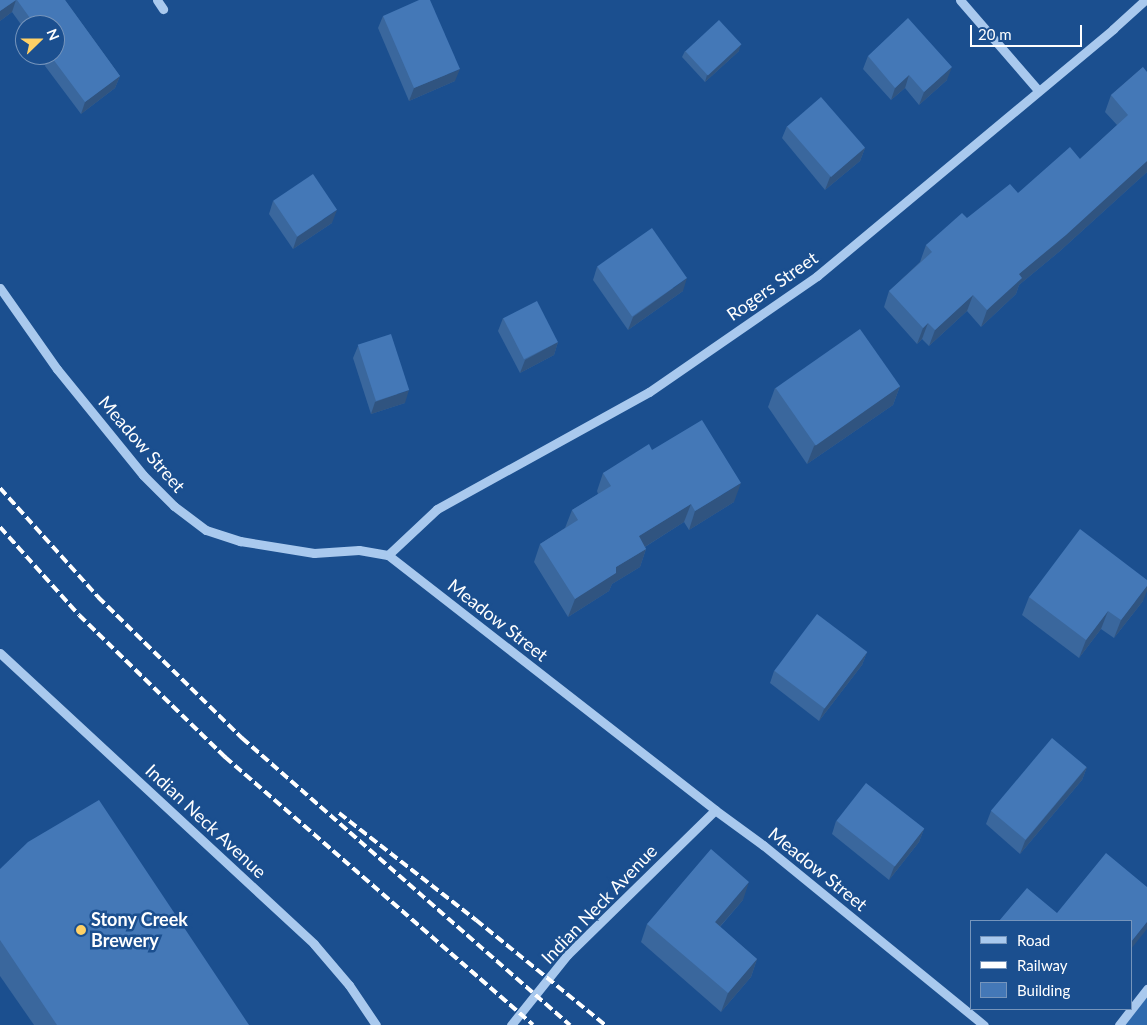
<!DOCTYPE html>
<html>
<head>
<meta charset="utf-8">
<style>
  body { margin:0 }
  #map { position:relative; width:1147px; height:1025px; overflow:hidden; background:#1b4f8f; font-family:Lato,sans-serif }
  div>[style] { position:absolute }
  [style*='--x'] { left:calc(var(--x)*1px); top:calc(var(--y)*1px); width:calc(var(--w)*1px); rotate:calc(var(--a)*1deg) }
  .green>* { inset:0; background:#2e69ad }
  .minor>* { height:9px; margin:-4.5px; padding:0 4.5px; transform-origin:4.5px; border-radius:4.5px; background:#a9c9ee }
  .rail>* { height:4px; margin-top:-2px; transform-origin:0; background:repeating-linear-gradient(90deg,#fff 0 9px,transparent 0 13px) }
  .wall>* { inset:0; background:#3a679d }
  .shaded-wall>* { inset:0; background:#305480 }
  .building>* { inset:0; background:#4478b7; transform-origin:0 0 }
  .dots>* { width:14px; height:14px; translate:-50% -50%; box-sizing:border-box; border:2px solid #1b4f8f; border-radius:50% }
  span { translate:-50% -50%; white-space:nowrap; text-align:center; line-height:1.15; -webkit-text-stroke:5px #1b4f8f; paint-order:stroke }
  .street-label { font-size:18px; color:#fff }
  .poi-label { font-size:18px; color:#fff; font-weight:700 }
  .left { translate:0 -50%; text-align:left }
  .legend { position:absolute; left:970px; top:920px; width:162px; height:90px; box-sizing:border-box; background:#1b4f8f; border:1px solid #7695bc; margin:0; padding:6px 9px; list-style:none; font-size:15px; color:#fff }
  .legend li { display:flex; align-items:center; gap:10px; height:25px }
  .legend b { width:25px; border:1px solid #7695bc }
  .north { position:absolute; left:15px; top:15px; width:50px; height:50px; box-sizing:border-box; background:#1b4f8f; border:1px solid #7695bc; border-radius:50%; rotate:68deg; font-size:14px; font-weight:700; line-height:20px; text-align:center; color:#fff }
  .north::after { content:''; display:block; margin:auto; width:18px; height:22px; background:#ffd166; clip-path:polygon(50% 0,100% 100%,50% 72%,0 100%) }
  .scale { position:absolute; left:970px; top:25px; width:112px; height:22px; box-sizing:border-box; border:2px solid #fff; border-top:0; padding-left:6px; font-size:15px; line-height:18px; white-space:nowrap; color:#fff; -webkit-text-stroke:4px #1b4f8f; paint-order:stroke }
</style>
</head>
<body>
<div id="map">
  <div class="green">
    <i style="clip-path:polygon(1147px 989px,1147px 1025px,1119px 1025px)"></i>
  </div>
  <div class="minor">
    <i style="--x:157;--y:0;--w:11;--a:56"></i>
    <i style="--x:960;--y:0;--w:119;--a:49.1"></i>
    <i style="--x:0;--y:288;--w:99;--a:54.9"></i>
    <i style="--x:57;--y:369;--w:136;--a:50.9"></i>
    <i style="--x:143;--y:475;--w:44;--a:45"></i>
    <i style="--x:174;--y:506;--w:40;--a:37"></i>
    <i style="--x:206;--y:530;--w:36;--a:18"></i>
    <i style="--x:240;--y:541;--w:75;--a:9.2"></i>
    <i style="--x:314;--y:553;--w:45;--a:-3.8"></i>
    <i style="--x:359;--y:550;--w:29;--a:10"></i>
    <i style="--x:388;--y:555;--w:415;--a:37.9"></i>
    <i style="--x:715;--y:810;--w:59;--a:36.1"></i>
    <i style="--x:763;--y:845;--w:285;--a:39.2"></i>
    <i style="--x:388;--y:555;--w:67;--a:-43.2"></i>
    <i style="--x:437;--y:509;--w:242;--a:-28.9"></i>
    <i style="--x:649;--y:392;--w:204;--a:-34.6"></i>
    <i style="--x:817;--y:276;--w:386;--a:-39.8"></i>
    <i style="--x:1113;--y:29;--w:43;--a:-42.2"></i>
    <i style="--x:0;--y:653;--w:428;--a:42.8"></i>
    <i style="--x:314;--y:944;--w:54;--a:49.5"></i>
    <i style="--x:349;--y:985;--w:48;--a:56"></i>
    <i style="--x:511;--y:1025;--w:90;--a:-51.3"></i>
    <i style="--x:567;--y:955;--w:207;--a:-44.4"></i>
    <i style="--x:1119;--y:1025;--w:46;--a:-52.1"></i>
  </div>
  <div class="rail">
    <i style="--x:0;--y:488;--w:147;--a:48"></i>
    <i style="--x:98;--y:597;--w:202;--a:44.4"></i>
    <i style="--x:242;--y:738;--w:436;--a:41.2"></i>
    <i style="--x:0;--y:527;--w:118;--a:48.1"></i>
    <i style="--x:79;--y:615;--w:204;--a:44.2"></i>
    <i style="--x:225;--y:757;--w:408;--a:41"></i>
    <i style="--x:339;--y:813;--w:174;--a:38"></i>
    <i style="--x:476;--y:920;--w:166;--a:39.1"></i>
  </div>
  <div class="wall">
    <i style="clip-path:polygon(0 0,65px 0,120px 76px,115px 88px,81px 114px,45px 66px,47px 60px,43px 55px,55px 55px,55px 25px,25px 25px,25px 30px,12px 12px,0 21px)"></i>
    <i style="clip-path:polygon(383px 16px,455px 81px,409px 101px,378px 28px)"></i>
    <i style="clip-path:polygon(685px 51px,739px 51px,705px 82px,682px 57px)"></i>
    <i style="clip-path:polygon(868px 56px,947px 80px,919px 105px,905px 88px,891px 100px,863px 69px)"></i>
    <i style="clip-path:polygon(1143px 67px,1147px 172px,1060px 251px,1019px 285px,1016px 294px,981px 327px,967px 311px,929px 346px,922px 339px,917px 344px,884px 307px,889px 291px,920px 262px,926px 245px,967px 218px,1018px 193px,1080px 159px,1117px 125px,1105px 112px,1111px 95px)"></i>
    <i style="clip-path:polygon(787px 126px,865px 148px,860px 161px,825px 190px,782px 138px)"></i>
    <i style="clip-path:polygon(273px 201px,332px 223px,293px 249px,269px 214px)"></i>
    <i style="clip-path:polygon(597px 267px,683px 291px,628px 330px,593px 280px)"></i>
    <i style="clip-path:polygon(503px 318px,558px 342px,554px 355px,520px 373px,498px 331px)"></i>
    <i style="clip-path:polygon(358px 346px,405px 403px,371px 414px,353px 358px)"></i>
    <i style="clip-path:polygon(900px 386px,893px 405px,807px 464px,768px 407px,775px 388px)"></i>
    <i style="clip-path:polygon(652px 450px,734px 502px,689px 530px,684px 522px,645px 547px,646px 549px,640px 567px,612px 584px,609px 591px,568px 617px,534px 562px,540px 544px,565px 528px,572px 510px,598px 494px,597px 491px,603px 473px)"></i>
    <i style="clip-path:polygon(1029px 597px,1143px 601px,1114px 638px,1101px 629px,1079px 658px,1022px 615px)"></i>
    <i style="clip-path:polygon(867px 652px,862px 665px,819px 721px,770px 683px,774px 671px)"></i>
    <i style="clip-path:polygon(1087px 767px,1082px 780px,1020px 854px,986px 824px,991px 811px)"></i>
    <i style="clip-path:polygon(836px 821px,924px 829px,919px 842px,889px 880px,832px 834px)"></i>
    <i style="clip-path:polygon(0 869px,249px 1025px,34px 1025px,0 976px)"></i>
    <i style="clip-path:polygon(743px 900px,720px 927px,757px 959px,751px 977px,721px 1012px,641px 942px,647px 924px)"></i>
  </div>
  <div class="shaded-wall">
    <i style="clip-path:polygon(16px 0,12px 12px,0 21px,0 11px)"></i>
    <i style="clip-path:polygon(741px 44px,739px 51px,705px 82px,707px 75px)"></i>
    <i style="clip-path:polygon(952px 67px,947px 80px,919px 105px,924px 92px)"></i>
    <i style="clip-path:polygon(460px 69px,455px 81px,409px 101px,414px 88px)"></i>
    <i style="clip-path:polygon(909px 75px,905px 88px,891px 100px,895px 88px)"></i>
    <i style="clip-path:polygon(120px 76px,115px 88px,81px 114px,85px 102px)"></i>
    <i style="clip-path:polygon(865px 148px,860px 161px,825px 190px,830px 177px)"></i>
    <i style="clip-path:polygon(1147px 161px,1147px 172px,1060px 251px,1019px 285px,1016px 294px,981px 327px,987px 310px,1019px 274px)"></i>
    <i style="clip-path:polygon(337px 210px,332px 223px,293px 249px,297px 237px)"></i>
    <i style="clip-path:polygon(687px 278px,683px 291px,628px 330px,633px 317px)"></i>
    <i style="clip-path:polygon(973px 295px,967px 311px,929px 346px,935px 330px)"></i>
    <i style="clip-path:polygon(928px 323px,922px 339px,917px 344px,923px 328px)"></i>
    <i style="clip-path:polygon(558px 342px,554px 355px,520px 373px,525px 360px)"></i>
    <i style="clip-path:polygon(900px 386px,893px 405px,807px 464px,814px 446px)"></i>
    <i style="clip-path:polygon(409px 390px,405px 403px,371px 414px,375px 402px)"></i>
    <i style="clip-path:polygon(741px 483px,734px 502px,689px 530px,695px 511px)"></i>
    <i style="clip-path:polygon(691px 504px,684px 522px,632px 555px,639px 536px)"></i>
    <i style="clip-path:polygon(646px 549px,640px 567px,612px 584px,609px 591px,568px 617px,575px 599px,616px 567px)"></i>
    <i style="clip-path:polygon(1147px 586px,1147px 591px,1143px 601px,1114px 638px,1121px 620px)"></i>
    <i style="clip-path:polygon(1108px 611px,1101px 629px,1079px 658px,1086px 640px)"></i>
    <i style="clip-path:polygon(867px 652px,862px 665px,819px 721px,824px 709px)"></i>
    <i style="clip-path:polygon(1087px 767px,1082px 780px,1020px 854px,1025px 841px)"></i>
    <i style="clip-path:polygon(924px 829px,919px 842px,889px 880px,894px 867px)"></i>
    <i style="clip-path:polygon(749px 882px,743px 900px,708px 940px,715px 922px)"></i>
    <i style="clip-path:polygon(1147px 922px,1147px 929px,1131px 949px,1131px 942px)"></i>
    <i style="clip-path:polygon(757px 959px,751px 977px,721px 1012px,728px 993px)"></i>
  </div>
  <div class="building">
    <i style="clip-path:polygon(0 0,16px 0,0 11px)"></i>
    <i style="clip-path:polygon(17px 0,65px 0,120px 76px,85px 102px,50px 55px,55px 55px,55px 25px,35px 25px)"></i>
    <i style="clip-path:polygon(419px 0,430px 0,460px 69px,414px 88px,383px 16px)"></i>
    <i style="clip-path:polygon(908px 18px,952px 67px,924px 92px,909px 75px,895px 88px,868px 56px)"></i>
    <i style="left:719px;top:20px;width:33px;height:46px;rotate:47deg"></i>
    <i style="clip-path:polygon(1143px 67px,1147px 72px,1147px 161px,1066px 235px,1019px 274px,1022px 278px,987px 310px,973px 295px,935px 330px,928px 323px,923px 328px,889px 291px,932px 252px,926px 245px,962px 213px,967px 218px,1010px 184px,1018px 193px,1070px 147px,1080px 159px,1128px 115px,1111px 95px)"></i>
    <i style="left:821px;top:97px;width:67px;height:45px;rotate:49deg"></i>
    <i style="left:313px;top:174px;width:43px;height:48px;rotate:56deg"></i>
    <i style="left:652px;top:228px;width:61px;height:67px;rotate:55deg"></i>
    <i style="left:537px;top:301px;width:46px;height:38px;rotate:63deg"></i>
    <i style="left:860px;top:329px;width:70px;height:103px;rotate:55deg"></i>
    <i style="left:391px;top:334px;width:59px;height:35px;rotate:72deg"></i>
    <i style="clip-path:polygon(702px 420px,741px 483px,695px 511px,691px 504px,639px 536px,646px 549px,616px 567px,616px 573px,575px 599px,540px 544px,578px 520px,572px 510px,611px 486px,603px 473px,649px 444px,652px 450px)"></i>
    <i style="clip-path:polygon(1080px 529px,1147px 580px,1147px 586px,1121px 620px,1108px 611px,1086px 640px,1029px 597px)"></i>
    <i style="left:817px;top:614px;width:63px;height:71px;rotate:37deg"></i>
    <i style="left:1052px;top:738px;width:45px;height:95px;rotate:40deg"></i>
    <i style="left:866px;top:783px;width:74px;height:48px;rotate:38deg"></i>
    <i style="clip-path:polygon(99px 800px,249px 1025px,57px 1025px,0 940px,0 869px,28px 842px)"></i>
    <i style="clip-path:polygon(711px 849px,749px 882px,715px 922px,757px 959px,728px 993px,647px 924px)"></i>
    <i style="clip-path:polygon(1106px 853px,1147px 887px,1147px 922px,1131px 942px,1131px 921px,999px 921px,1027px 888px,1057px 913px)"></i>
  </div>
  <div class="dots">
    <i style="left:81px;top:930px;background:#ffd166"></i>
  </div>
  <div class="street-label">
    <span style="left:772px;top:286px;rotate:-35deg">Rogers Street</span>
    <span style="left:142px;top:444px;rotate:49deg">Meadow Street</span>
    <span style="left:498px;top:620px;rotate:38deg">Meadow Street</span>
    <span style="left:206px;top:821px;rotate:43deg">Indian Neck Avenue</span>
    <span style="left:818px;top:869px;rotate:39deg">Meadow Street</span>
    <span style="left:599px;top:904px;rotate:-46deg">Indian Neck Avenue</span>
  </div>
  <div class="poi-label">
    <span class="left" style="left:91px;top:930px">Stony Creek<br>Brewery</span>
  </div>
  <ul class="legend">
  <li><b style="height:6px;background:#a9c9ee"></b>Road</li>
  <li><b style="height:6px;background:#fff"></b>Railway</li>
  <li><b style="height:14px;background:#4478b7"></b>Building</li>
  </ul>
  <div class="north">N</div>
  <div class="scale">20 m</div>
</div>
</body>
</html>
